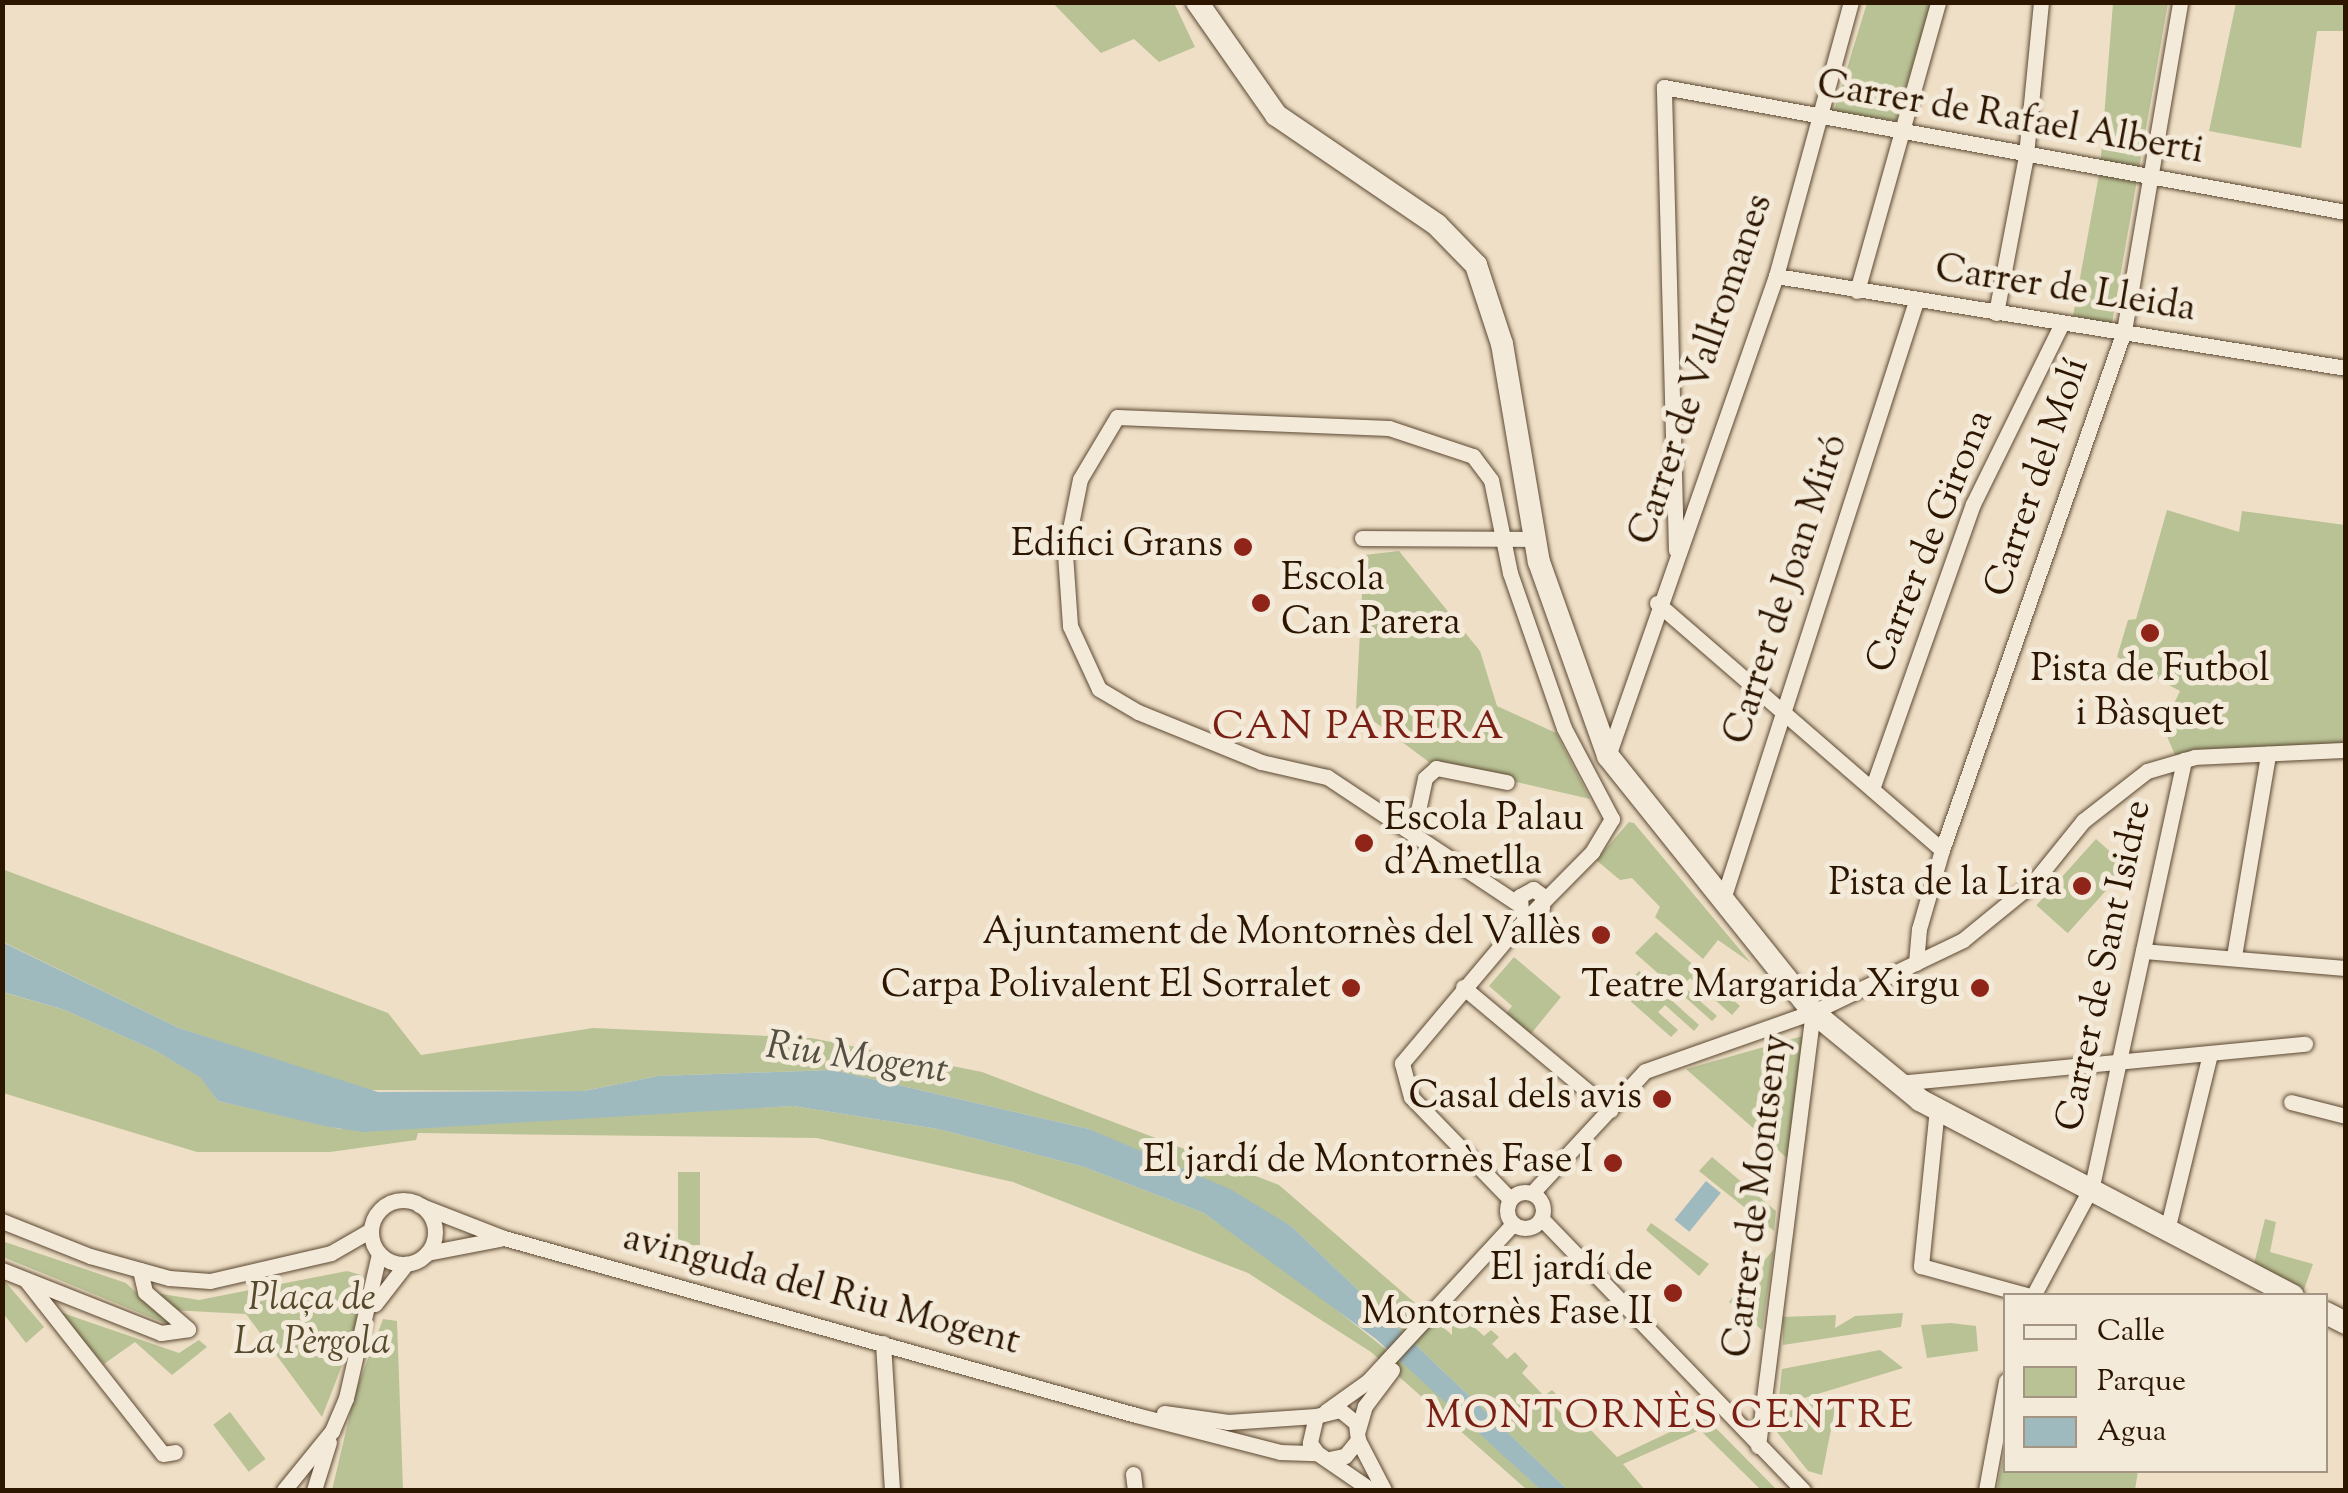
<!DOCTYPE html>
<html>
<head>
<meta charset="utf-8">
<style>
  body { margin:0 }
  #map { position:relative; width:2348px; height:1493px; overflow:hidden; background:#eedfc6; font-family:"Sorts Mill Goudy",serif }
  div>[style] { position:absolute }
  [style*='--x'] { left:calc(var(--x)*1px); top:calc(var(--y)*1px); width:calc(var(--w)*1px); rotate:calc(var(--a)*1deg) }
  .green>* { inset:0; background:#b9c295; transform-origin:0 0 }
  .water>* { inset:0; background:#9ebabf; transform-origin:0 0 }
  .roads { filter:drop-shadow(0 0 2px #5c4832) drop-shadow(0 0 2px #5c4832) }
  .street>* { height:15px; margin:-7.5px; padding:0 7.5px; transform-origin:7.5px; border-radius:7.5px; background:#f4eada }
  .street>.ring { margin:-7.5px; padding:0; box-sizing:content-box; background:none; border:15px solid #f4eada; border-radius:50% }
  .secondary>* { height:22px; margin:-11px; padding:0 11px; transform-origin:11px; border-radius:11px; background:#f4eada }
  .dots>* { width:28px; height:28px; translate:-50% -50%; box-sizing:border-box; border:5px solid #f4eada; border-radius:50% }
  span { translate:-50% -50%; white-space:nowrap; text-align:center; line-height:1.15; -webkit-text-stroke:10px #f4eada; paint-order:stroke }
  .street-label { font-size:38px; color:#2c1600 }
  .poi-label { font-size:38px; color:#2c1600 }
  .right { translate:-100% -50%; text-align:right }
  .left { translate:0 -50%; text-align:left }
  .park-label { font-size:38px; color:#564a2d; font-style:italic }
  .neighbourhood-label { font-size:40px; color:#7a1f14; letter-spacing:2.5px }
  .water-label { font-size:40px; color:#544f43; font-style:italic }
  .frame { position:absolute; inset:0; border:5px solid #2c1600; pointer-events:none }
  .legend { position:absolute; left:2003px; top:1293px; width:325px; height:180px; box-sizing:border-box; background:#f4eada; border:2px solid #a49583; margin:0; padding:12px 18px; list-style:none; font-size:30px; color:#2c1600 }
  .legend li { display:flex; align-items:center; gap:20px; height:50px }
  .legend b { width:50px; border:2px solid #a49583 }
</style>
</head>
<body>
<div id="map">
  <div class="green">
    <i style="clip-path:polygon(1053px 3px,1174px 3px,1195px 47px,1159px 62px,1134px 39px,1101px 53px)"></i>
    <i style="clip-path:polygon(1867px 3px,1931px 3px,1896px 121px,1834px 111px)"></i>
    <i style="clip-path:polygon(2113px 3px,2168px 3px,2112px 323px,2073px 316px,2100px 169px)"></i>
    <i style="clip-path:polygon(2236px 3px,2345px 3px,2345px 31px,2317px 31px,2301px 148px,2209px 131px)"></i>
    <i style="clip-path:polygon(2167px 510px,2239px 532px,2242px 511px,2345px 525px,2345px 750px,2178px 762px,2163px 727px,2180px 691px,2117px 657px,2128px 620px,2136px 619px)"></i>
    <i style="clip-path:polygon(1399px 551px,1480px 651px,1497px 706px,1556px 733px,1590px 799px,1429px 762px,1356px 708px,1364px 555px)"></i>
    <i style="clip-path:polygon(1629px 822px,1634px 823px,1751px 963px,1718px 940px,1703px 959px,1655px 917px,1660px 907px,1632px 878px,1620px 880px,1596px 860px)"></i>
    <i style="left:2096px;top:839px;width:42px;height:89px;rotate:42deg"></i>
    <i style="clip-path:polygon(2px 869px,388px 1013px,421px 1055px,593px 1028px,811px 1038px,982px 1072px,1279px 1185px,1452px 1335px,1452px 1323px,1467px 1308px,1465px 1319px,1484px 1336px,1491px 1330px,1499px 1337px,1492px 1344px,1507px 1359px,1515px 1352px,1528px 1366px,1522px 1373px,1544px 1396px,1552px 1390px,1560px 1398px,1553px 1405px,1575px 1427px,1582px 1421px,1617px 1457px,1704px 1416px,1777px 1490px,1761px 1490px,1700px 1430px,1623px 1464px,1645px 1490px,1568px 1490px,1291px 1226px,1089px 1129px,833px 1070px,658px 1076px,584px 1091px,367px 1090px,179px 1028px,3px 942px)"></i>
    <i style="clip-path:polygon(1656px 932px,1740px 1006px,1732px 1015px,1690px 978px,1683px 986px,1717px 1016px,1712px 1021px,1635px 953px)"></i>
    <i style="clip-path:polygon(1514px 957px,1561px 997px,1530px 1035px,1506px 1014px,1512px 1006px,1489px 986px)"></i>
    <i style="clip-path:polygon(1639px 971px,1699px 1025px,1694px 1031px,1665px 1005px,1658px 1012px,1678px 1030px,1671px 1037px,1620px 992px)"></i>
    <i style="clip-path:polygon(2px 992px,65px 1010px,156px 1051px,201px 1077px,218px 1101px,340px 1129px,793px 1106px,938px 1129px,1084px 1167px,1204px 1213px,1302px 1282px,1429px 1384px,1541px 1490px,1527px 1490px,1371px 1352px,1248px 1273px,1013px 1182px,817px 1138px,418px 1133px,416px 1140px,330px 1152px,197px 1152px,3px 1093px)"></i>
    <i style="clip-path:polygon(1803px 1036px,1787px 1158px,1686px 1069px)"></i>
    <i style="clip-path:polygon(1712px 1157px,1776px 1211px,1774px 1231px,1699px 1171px)"></i>
    <i style="left:678px;top:1172px;width:22px;height:73px"></i>
    <i style="clip-path:polygon(2265px 1219px,2276px 1222px,2270px 1252px,2313px 1264px,2302px 1295px,2253px 1268px)"></i>
    <i style="clip-path:polygon(1651px 1223px,1709px 1264px,1699px 1276px,1646px 1230px)"></i>
    <i style="clip-path:polygon(2px 1241px,126px 1283px,172px 1326px,3px 1257px)"></i>
    <i style="clip-path:polygon(1774px 1249px,1762px 1330px,1729px 1302px)"></i>
    <i style="clip-path:polygon(347px 1271px,361px 1275px,365px 1306px,322px 1417px,246px 1314px,171px 1310px,156px 1293px,199px 1300px)"></i>
    <i style="clip-path:polygon(2px 1278px,44px 1327px,26px 1343px,3px 1313px)"></i>
    <i style="clip-path:polygon(57px 1311px,179px 1353px,199px 1340px,207px 1347px,172px 1375px,135px 1342px,104px 1364px)"></i>
    <i style="clip-path:polygon(1903px 1313px,1901px 1327px,1783px 1345px,1783px 1317px,1836px 1315px,1835px 1328px,1855px 1316px)"></i>
    <i style="clip-path:polygon(383px 1319px,397px 1321px,403px 1490px,332px 1490px,355px 1393px)"></i>
    <i style="clip-path:polygon(1951px 1323px,1976px 1326px,1978px 1351px,1927px 1358px,1921px 1325px)"></i>
    <i style="clip-path:polygon(1880px 1350px,1903px 1368px,1778px 1406px,1782px 1369px)"></i>
    <i style="clip-path:polygon(1838px 1394px,1822px 1475px,1808px 1471px,1777px 1432px,1777px 1415px)"></i>
    <i style="left:230px;top:1412px;width:59px;height:21px;rotate:53deg"></i>
    <i style="clip-path:polygon(2005px 1445px,2006px 1470px,2138px 1471px,2135px 1490px,1997px 1490px)"></i>
  </div>
  <div class="water">
    <i style="clip-path:polygon(2px 942px,179px 1028px,378px 1092px,584px 1091px,658px 1076px,833px 1070px,1089px 1129px,1230px 1189px,1291px 1226px,1568px 1490px,1541px 1490px,1376px 1339px,1204px 1213px,1084px 1167px,938px 1129px,793px 1106px,363px 1132px,329px 1127px,218px 1101px,200px 1077px,156px 1051px,65px 1010px,3px 992px)"></i>
    <i style="left:1706px;top:1181px;width:19px;height:50px;rotate:39deg"></i>
  </div>
  <div class="roads">
    <div class="street">
      <i style="--x:1776;--y:276;--w:577;--a:9.17"></i>
      <i style="--x:1857;--y:291;--w:300;--a:-74.3"></i>
      <i style="--x:1996;--y:313;--w:161;--a:-79.2"></i>
      <i style="--x:2026;--y:155;--w:154;--a:-84.4"></i>
      <i style="--x:1362;--y:538;--w:173;--a:0.3"></i>
      <i style="--x:1676;--y:550;--w:463;--a:-91.5"></i>
      <i style="--x:1664;--y:87;--w:693;--a:10.39"></i>
      <i style="--x:1657;--y:603;--w:377;--a:40.9"></i>
      <i style="--x:1608;--y:756;--w:509;--a:-70.71"></i>
      <i style="--x:1776;--y:276;--w:284;--a:-74.7"></i>
      <i style="--x:1872;--y:789;--w:302;--a:-70.5"></i>
      <i style="--x:1973;--y:504;--w:202;--a:-63.8"></i>
      <i style="--x:1413;--y:834;--w:57;--a:-77.9"></i>
      <i style="--x:1425;--y:778;--w:15;--a:-42"></i>
      <i style="--x:1436;--y:768;--w:72;--a:11.2"></i>
      <i style="--x:1723;--y:899;--w:628;--a:-72.11"></i>
      <i style="--x:1521;--y:911;--w:15;--a:-94"></i>
      <i style="--x:1520;--y:896;--w:15;--a:-28"></i>
      <i style="--x:1533;--y:889;--w:12;--a:35"></i>
      <i style="--x:1543;--y:896;--w:12;--a:95"></i>
      <i style="--x:2143;--y:951;--w:204;--a:4.8"></i>
      <i style="--x:2234;--y:956;--w:205;--a:-80.4"></i>
      <i style="--x:1916;--y:963;--w:34;--a:-85"></i>
      <i style="--x:1919;--y:929;--w:82;--a:-73.8"></i>
      <i style="--x:1942;--y:850;--w:550;--a:-70.68"></i>
      <i style="--x:2124;--y:331;--w:334;--a:-80.3"></i>
      <i style="--x:1463;--y:987;--w:192;--a:39.9"></i>
      <i style="--x:1898;--y:1083;--w:409;--a:-5.5"></i>
      <i style="--x:2291;--y:1102;--w:57;--a:14.3"></i>
      <i style="--x:1937;--y:1108;--w:159;--a:95.8"></i>
      <i style="--x:1921;--y:1266;--w:113;--a:15.4"></i>
      <i class="ring" style="left:1507px;top:1192px;width:21px;height:21px"></i>
      <i style="--x:1532;--y:1193;--w:166;--a:-47.2"></i>
      <i style="--x:1645;--y:1071;--w:178;--a:-19.4"></i>
      <i style="--x:1813;--y:1012;--w:166;--a:-25.6"></i>
      <i style="--x:1963;--y:940;--w:90;--a:-39.2"></i>
      <i style="--x:2033;--y:883;--w:80;--a:-51.1"></i>
      <i style="--x:2083;--y:821;--w:81;--a:-38"></i>
      <i style="--x:2147;--y:771;--w:50;--a:-16.3"></i>
      <i style="--x:2195;--y:757;--w:151;--a:-2.7"></i>
      <i style="--x:1510;--y:1199;--w:142;--a:-134.1"></i>
      <i style="--x:1411;--y:1097;--w:35;--a:-105"></i>
      <i style="--x:1402;--y:1063;--w:165;--a:-49.9"></i>
      <i style="--x:1508;--y:937;--w:120;--a:-45.3"></i>
      <i style="--x:1592;--y:852;--w:39;--a:-59"></i>
      <i style="--x:1612;--y:819;--w:103;--a:-117.8"></i>
      <i style="--x:1564;--y:728;--w:164;--a:-109.2"></i>
      <i style="--x:1510;--y:573;--w:95;--a:-101.5"></i>
      <i style="--x:1491;--y:480;--w:30;--a:-127"></i>
      <i style="--x:1473;--y:456;--w:89;--a:-161.6"></i>
      <i style="--x:1389;--y:428;--w:272;--a:-177.7"></i>
      <i style="--x:1117;--y:417;--w:72;--a:120.8"></i>
      <i style="--x:1080;--y:479;--w:76;--a:101.3"></i>
      <i style="--x:1065;--y:554;--w:72;--a:86"></i>
      <i style="--x:1070;--y:626;--w:69;--a:65.3"></i>
      <i style="--x:1099;--y:689;--w:45;--a:30.5"></i>
      <i style="--x:1138;--y:712;--w:133;--a:22.1"></i>
      <i style="--x:1261;--y:762;--w:68;--a:12.8"></i>
      <i style="--x:1327;--y:777;--w:228;--a:33.6"></i>
      <i class="ring" style="left:371px;top:1200px;width:49px;height:49px"></i>
      <i style="--x:419;--y:1205;--w:91;--a:21.2"></i>
      <i style="--x:504;--y:1238;--w:656;--a:15.65"></i>
      <i style="--x:1136;--y:1415;--w:149;--a:14.4"></i>
      <i style="--x:1280;--y:1452;--w:37;--a:2"></i>
      <i style="--x:1541;--y:1218;--w:378;--a:46.1"></i>
      <i style="--x:2;--y:1221;--w:95;--a:21.7"></i>
      <i style="--x:90;--y:1256;--w:82;--a:15.6"></i>
      <i style="--x:169;--y:1278;--w:41;--a:4.2"></i>
      <i style="--x:210;--y:1281;--w:124;--a:-13"></i>
      <i style="--x:331;--y:1253;--w:46;--a:-29.9"></i>
      <i style="--x:2168;--y:1226;--w:173;--a:-76.3"></i>
      <i style="--x:427;--y:1253;--w:74;--a:-10.9"></i>
      <i style="--x:2;--y:1270;--w:171;--a:21.6"></i>
      <i style="--x:161;--y:1333;--w:27;--a:-8"></i>
      <i style="--x:140;--y:1270;--w:23;--a:77"></i>
      <i style="--x:145;--y:1292;--w:57;--a:40.7"></i>
      <i style="--x:26;--y:1280;--w:221;--a:51.8"></i>
      <i style="--x:163;--y:1454;--w:12;--a:-9"></i>
      <i style="--x:2033;--y:1296;--w:125;--a:-61.8"></i>
      <i style="--x:2092;--y:1186;--w:436;--a:-77.8"></i>
      <i style="--x:375;--y:1304;--w:51;--a:-52.2"></i>
      <i style="--x:883;--y:1343;--w:147;--a:86.5"></i>
      <i style="--x:1326;--y:1411;--w:52;--a:-35.5"></i>
      <i style="--x:1368;--y:1381;--w:214;--a:-47.3"></i>
      <i style="--x:1164;--y:1413;--w:65;--a:8"></i>
      <i style="--x:1228;--y:1422;--w:88;--a:-3.9"></i>
      <i style="--x:1358;--y:1430;--w:25;--a:-74"></i>
      <i style="--x:1365;--y:1406;--w:45;--a:-53.1"></i>
      <i style="--x:1358;--y:1440;--w:56;--a:62.5"></i>
      <i style="--x:1758;--y:1446;--w:437;--a:-82.8"></i>
      <i style="--x:1329;--y:1459;--w:16;--a:-11"></i>
      <i style="--x:1345;--y:1456;--w:21;--a:-51"></i>
      <i style="--x:1358;--y:1440;--w:17;--a:-97"></i>
      <i style="--x:1356;--y:1423;--w:21;--a:-141"></i>
      <i style="--x:1340;--y:1410;--w:25;--a:166"></i>
      <i style="--x:1316;--y:1416;--w:28;--a:103"></i>
      <i style="--x:1310;--y:1443;--w:12;--a:55"></i>
      <i style="--x:1317;--y:1453;--w:65;--a:34.4"></i>
      <i style="--x:1133;--y:1474;--w:16;--a:83"></i>
      <i style="--x:284;--y:1490;--w:76;--a:-50.9"></i>
      <i style="--x:332;--y:1431;--w:36;--a:-67"></i>
      <i style="--x:346;--y:1398;--w:148;--a:-77.1"></i>
      <i style="--x:314;--y:1490;--w:50;--a:-72.6"></i>
      <i style="--x:1986;--y:1490;--w:111;--a:-79.6"></i>
    </div>
    <div class="secondary">
      <i style="--x:1197;--y:2;--w:138;--a:55"></i>
      <i style="--x:1276;--y:115;--w:195;--a:34.3"></i>
      <i style="--x:1437;--y:225;--w:56;--a:45.7"></i>
      <i style="--x:1476;--y:265;--w:83;--a:71.8"></i>
      <i style="--x:1502;--y:344;--w:221;--a:80.4"></i>
      <i style="--x:1539;--y:562;--w:206;--a:70.4"></i>
      <i style="--x:1608;--y:756;--w:328;--a:51.3"></i>
      <i style="--x:1813;--y:1012;--w:139;--a:39.4"></i>
      <i style="--x:1920;--y:1100;--w:421;--a:27.7"></i>
      <i style="--x:2326;--y:1313;--w:22;--a:27"></i>
    </div>
  </div>
  <div class="dots">
    <i style="left:1243px;top:547px;background:#8f2418"></i>
    <i style="left:1261px;top:603px;background:#8f2418"></i>
    <i style="left:2150px;top:633px;background:#8f2418"></i>
    <i style="left:1364px;top:843px;background:#8f2418"></i>
    <i style="left:2082px;top:886px;background:#8f2418"></i>
    <i style="left:1601px;top:935px;background:#8f2418"></i>
    <i style="left:1351px;top:988px;background:#8f2418"></i>
    <i style="left:1980px;top:988px;background:#8f2418"></i>
    <i style="left:1662px;top:1099px;background:#8f2418"></i>
    <i style="left:1613px;top:1163px;background:#8f2418"></i>
    <i style="left:1673px;top:1293px;background:#8f2418"></i>
  </div>
  <div class="street-label">
    <span style="left:2010px;top:120px;rotate:10deg">Carrer de Rafael Alberti</span>
    <span style="left:2065px;top:291px;rotate:9deg">Carrer de Lleida</span>
    <span style="left:1703px;top:370px;rotate:-71deg">Carrer de Vallromanes</span>
    <span style="left:2039px;top:478px;rotate:-71deg">Carrer del Molí</span>
    <span style="left:1932px;top:542px;rotate:-68deg">Carrer de Girona</span>
    <span style="left:1788px;top:590px;rotate:-72deg">Carrer de Joan Miró</span>
    <span style="left:2106px;top:966px;rotate:-78deg">Carrer de Sant Isidre</span>
    <span style="left:1759px;top:1196px;rotate:-83deg">Carrer de Montseny</span>
    <span style="left:821px;top:1292px;rotate:15deg">avinguda del Riu Mogent</span>
  </div>
  <div class="poi-label">
    <span class="right" style="left:1223px;top:547px">Edifici Grans</span>
    <span class="left" style="left:1281px;top:603px">Escola<br>Can Parera</span>
    <span style="left:2150px;top:694px">Pista de Futbol<br>i Bàsquet</span>
    <span class="left" style="left:1384px;top:843px">Escola Palau<br>d'Ametlla</span>
    <span class="right" style="left:2062px;top:886px">Pista de la Lira</span>
    <span class="right" style="left:1581px;top:935px">Ajuntament de Montornès del Vallès</span>
    <span class="right" style="left:1331px;top:988px">Carpa Polivalent El Sorralet</span>
    <span class="right" style="left:1960px;top:988px">Teatre Margarida Xirgu</span>
    <span class="right" style="left:1642px;top:1099px">Casal dels avis</span>
    <span class="right" style="left:1593px;top:1163px">El jardí de Montornès Fase I</span>
    <span class="right" style="left:1653px;top:1293px">El jardí de<br>Montornès Fase II</span>
  </div>
  <div class="park-label">
    <span style="left:312px;top:1323px">Plaça de<br>La Pèrgola</span>
  </div>
  <div class="neighbourhood-label">
    <span style="left:1359px;top:729px">CAN PARERA</span>
    <span style="left:1670px;top:1418px">MONTORNÈS CENTRE</span>
  </div>
  <div class="water-label">
    <span style="left:857px;top:1060px;rotate:8deg">Riu Mogent</span>
  </div>
  <div class="frame"></div>
  <ul class="legend">
  <li><b style="height:12px;background:#f4eada"></b>Calle</li>
  <li><b style="height:28px;background:#b9c295"></b>Parque</li>
  <li><b style="height:28px;background:#9ebabf"></b>Agua</li>
  </ul>
</div>
</body>
</html>
